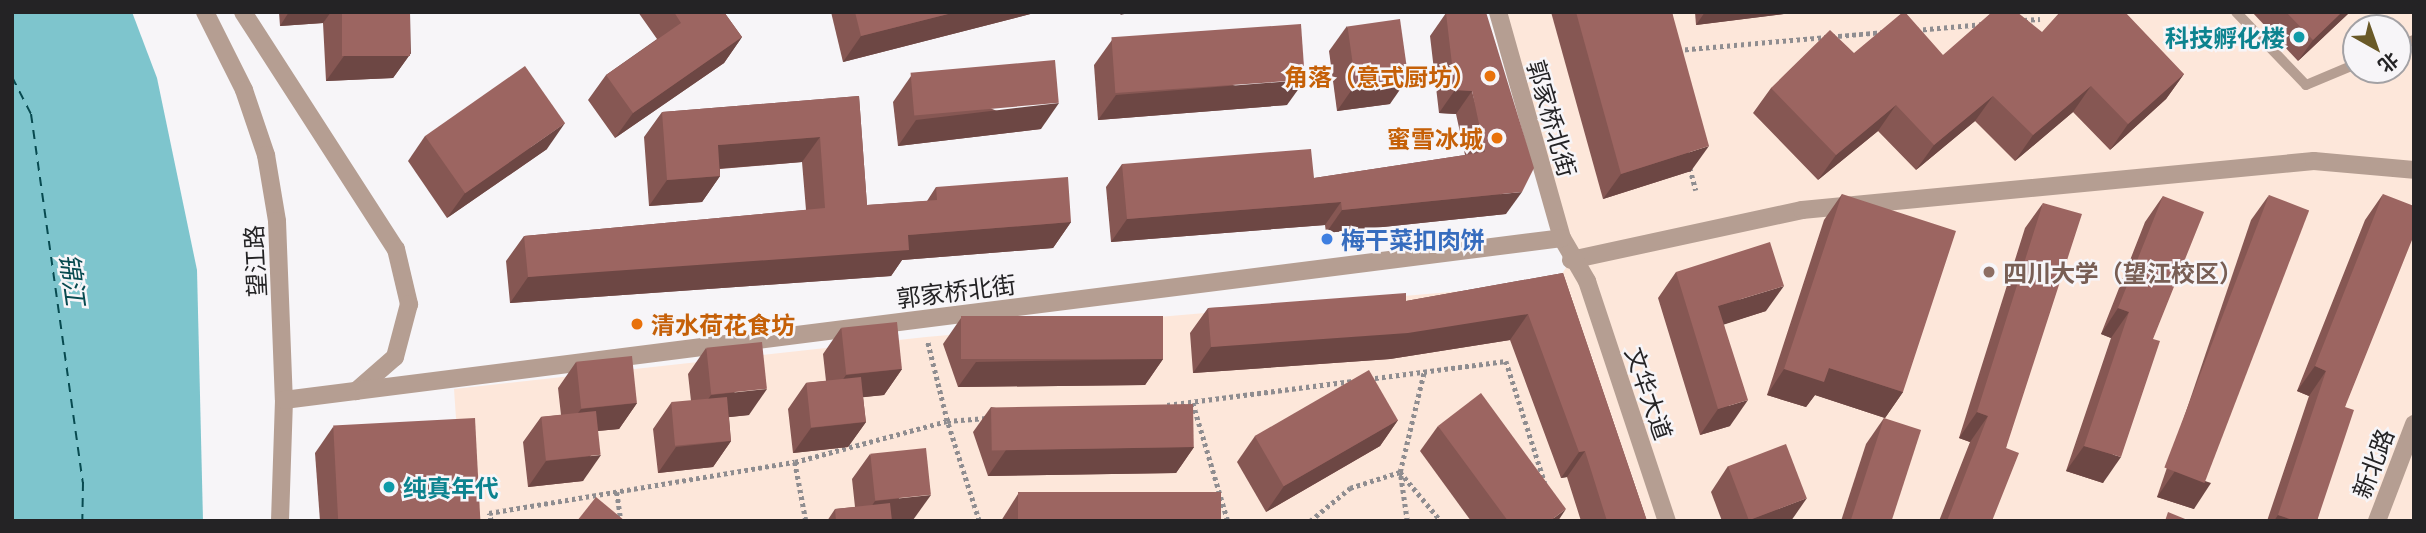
<!DOCTYPE html>
<html>
<head>
<meta charset="utf-8">
<style>
  body { margin:0 }
  #map { position:relative; width:2426px; height:533px; overflow:hidden; background:#f7f5f8; font-family:Literata,"Noto Sans SC",serif }
  div>[style] { position:absolute }
  [style*='--x'] { left:calc(var(--x)*1px); top:calc(var(--y)*1px); width:calc(var(--w)*1px); rotate:calc(var(--a)*1deg) }
  .education>* { inset:0; background:#fde7da }
  .water>* { inset:0; background:#7ec5cd }
  .ferry>* { height:2px; margin-top:-1px; transform-origin:0; background:repeating-linear-gradient(90deg,#074a50 0 9px,transparent 0 16px) }
  .path>* { height:4.5px; margin-top:-2.25px; transform-origin:0; background:repeating-linear-gradient(90deg,#8f8d90 0 3.5px,transparent 0 7px) }
  .service>* { height:10px; margin:-5px; padding:0 5px; transform-origin:5px; border-radius:5px; background:#b59e92 }
  .minor>* { height:18px; margin:-9px; padding:0 9px; transform-origin:9px; border-radius:9px; background:#b59e92 }
  .tertiary>* { height:18px; margin:-9px; padding:0 9px; transform-origin:9px; border-radius:9px; background:#b59e92 }
  .wall>* { inset:0; background:#865753 }
  .shaded-wall>* { inset:0; background:#6d4744 }
  .building>* { inset:0; background:#9c6561; transform-origin:0 0 }
  .dots>* { width:19px; height:19px; translate:-50% -50%; box-sizing:border-box; border:4px solid #f7f5f8; border-radius:50% }
  span { translate:-50% -50%; white-space:nowrap; text-align:center; line-height:1.15; -webkit-text-stroke:5px #f7f5f8; paint-order:stroke }
  .culture-label { font-size:24px; color:#0d838f; font-weight:700 }
  .right { translate:-100% -50%; text-align:right }
  .left { translate:0 -50%; text-align:left }
  .food-label { font-size:24px; color:#c56008; font-weight:700 }
  .street-label { font-size:24px; color:#242325 }
  .shop-label { font-size:24px; color:#366cbe; font-weight:700 }
  .education-label { font-size:24px; color:#785e54; font-weight:700 }
  .water-label { font-size:26px; color:#074a50; font-style:italic }
  .frame { position:absolute; inset:0; border:14px solid #242325; pointer-events:none }
  .north { position:absolute; left:2342px; top:14px; width:70px; height:70px; box-sizing:border-box; background:#f7f5f8; border:2px solid #a3a1a4; border-radius:50%; rotate:140deg; font-size:19px; font-weight:700; line-height:28px; text-align:center; color:#242325 }
  .north::after { content:''; display:block; margin:auto; width:24px; height:32px; background:#6a5927; clip-path:polygon(50% 0,100% 100%,50% 72%,0 100%) }
</style>
</head>
<body>
<div id="map">
  <div class="education">
    <i style="clip-path:polygon(evenodd,1503px 12px,2414px 12px,2414px 521px,463px 521px,454px 389px,926px 337px,1556px 283px,1571px 260px,1503px 12px,2356px 28px,2398px 28px,2398px 70px,2356px 70px,2356px 28px)"></i>
  </div>
  <div class="water">
    <i style="clip-path:polygon(12px 12px,132px 12px,157px 78px,197px 270px,203px 521px,12px 521px)"></i>
  </div>
  <div class="ferry">
    <i style="--x:12;--y:77;--w:42;--a:62.8"></i>
    <i style="--x:31;--y:114;--w:372;--a:82"></i>
    <i style="--x:83;--y:482;--w:39;--a:91"></i>
  </div>
  <div class="path">
    <i style="--x:2024;--y:20;--w:16;--a:-4"></i>
    <i style="--x:1916;--y:30;--w:68;--a:-5"></i>
    <i style="--x:1678;--y:50;--w:205;--a:-5"></i>
    <i style="--x:1690;--y:168;--w:23;--a:75"></i>
    <i style="--x:1368;--y:379;--w:139;--a:-7.4"></i>
    <i style="--x:1506;--y:361;--w:128;--a:72.3"></i>
    <i style="--x:1193;--y:403;--w:123;--a:73.5"></i>
    <i style="--x:1167;--y:405;--w:187;--a:-7.4"></i>
    <i style="--x:795;--y:462;--w:60;--a:79.4"></i>
    <i style="--x:617;--y:492;--w:29;--a:82"></i>
    <i style="--x:491;--y:521;--w:8;--a:-104"></i>
    <i style="--x:489;--y:513;--w:310;--a:-9.5"></i>
    <i style="--x:795;--y:462;--w:157;--a:-15.1"></i>
    <i style="--x:947;--y:421;--w:83;--a:-103.9"></i>
    <i style="--x:979;--y:521;--w:105;--a:-107.7"></i>
    <i style="--x:947;--y:421;--w:40;--a:-4.3"></i>
    <i style="--x:1310;--y:521;--w:52;--a:-39.5"></i>
    <i style="--x:1350;--y:488;--w:52;--a:-17.7"></i>
    <i style="--x:1400;--y:472;--w:64;--a:50.1"></i>
    <i style="--x:1407;--y:521;--w:49;--a:-98.1"></i>
    <i style="--x:1400;--y:472;--w:103;--a:-76.5"></i>
  </div>
  <div class="service">
    <i style="--x:2236;--y:12;--w:101;--a:46.2"></i>
    <i style="--x:2306;--y:85;--w:54;--a:-22.8"></i>
    <i style="--x:2398;--y:46;--w:17;--a:-21"></i>
  </div>
  <div class="minor">
    <i style="--x:1571;--y:260;--w:236;--a:-12.2"></i>
    <i style="--x:1802;--y:210;--w:514;--a:-5.47"></i>
    <i style="--x:2314;--y:161;--w:100;--a:5.1"></i>
    <i style="--x:1587;--y:281;--w:253;--a:71.6"></i>
    <i style="--x:2377;--y:521;--w:104;--a:-69.1"></i>
  </div>
  <div class="tertiary">
    <i style="--x:205;--y:12;--w:87;--a:63.4"></i>
    <i style="--x:244;--y:90;--w:69;--a:71.3"></i>
    <i style="--x:266;--y:155;--w:67;--a:80.5"></i>
    <i style="--x:277;--y:221;--w:179;--a:87.8"></i>
    <i style="--x:284;--y:400;--w:121;--a:91.9"></i>
    <i style="--x:243;--y:12;--w:282;--a:57.2"></i>
    <i style="--x:396;--y:249;--w:57;--a:76.7"></i>
    <i style="--x:409;--y:304;--w:55;--a:104.8"></i>
    <i style="--x:395;--y:357;--w:52;--a:138.9"></i>
    <i style="--x:1498;--y:12;--w:235;--a:74.2"></i>
    <i style="--x:1562;--y:238;--w:50;--a:59.8"></i>
    <i style="--x:284;--y:400;--w:1288;--a:-7.22"></i>
  </div>
  <div class="wall">
    <i style="clip-path:polygon(279px 12px,410px 12px,411px 53px,393px 78px,326px 81px,323px 23px,280px 26px)"></i>
    <i style="clip-path:polygon(638px 12px,724px 12px,742px 37px,724px 63px,615px 138px,588px 100px,606px 75px,657px 39px)"></i>
    <i style="clip-path:polygon(831px 12px,1038px 12px,843px 62px)"></i>
    <i style="clip-path:polygon(1450px 12px,1506px 214px,1326px 233px,1325px 225px,1111px 242px,1106px 187px,1122px 164px,1314px 178px,1465px 155px,1456px 114px,1439px 113px,1430px 36px,1446px 13px)"></i>
    <i style="clip-path:polygon(1551px 12px,1672px 12px,1691px 171px,1603px 199px)"></i>
    <i style="clip-path:polygon(1695px 12px,1799px 12px,1696px 25px)"></i>
    <i style="clip-path:polygon(2252px 12px,2350px 12px,2298px 61px)"></i>
    <i style="clip-path:polygon(1347px 26px,1390px 104px,1337px 111px,1329px 51px)"></i>
    <i style="clip-path:polygon(2042px 32px,2184px 74px,2166px 99px,2110px 150px,2073px 112px,2015px 161px,1975px 121px,1916px 170px,1878px 131px,1818px 180px,1753px 113px,1771px 88px,1854px 53px,1943px 55px)"></i>
    <i style="clip-path:polygon(1112px 40px,1287px 105px,1098px 120px,1094px 65px)"></i>
    <i style="clip-path:polygon(911px 76px,1041px 129px,898px 146px,893px 102px)"></i>
    <i style="clip-path:polygon(859px 96px,867px 205px,927px 201px,936px 187px,1071px 222px,1053px 248px,902px 260px,891px 276px,510px 303px,506px 261px,524px 236px,806px 210px,802px 162px,720px 169px,720px 176px,702px 202px,649px 206px,644px 137px,662px 112px)"></i>
    <i style="clip-path:polygon(425px 136px,547px 149px,447px 218px,408px 161px)"></i>
    <i style="clip-path:polygon(1842px 194px,1903px 392px,1885px 418px,1815px 395px,1806px 407px,1767px 395px,1824px 220px)"></i>
    <i style="clip-path:polygon(2383px 194px,2345px 407px,2317px 521px,2267px 521px,2309px 396px,2297px 391px,2365px 220px)"></i>
    <i style="clip-path:polygon(2269px 195px,2194px 509px,2157px 497px,2251px 220px)"></i>
    <i style="clip-path:polygon(2163px 196px,2153px 339px,2103px 483px,2066px 471px,2111px 338px,2101px 334px,2145px 222px)"></i>
    <i style="clip-path:polygon(2043px 203px,2006px 448px,1992px 521px,1939px 521px,1970px 442px,1959px 438px,2025px 228px)"></i>
    <i style="clip-path:polygon(1676px 272px,1766px 311px,1724px 324px,1730px 426px,1700px 435px,1658px 298px)"></i>
    <i style="clip-path:polygon(1563px 273px,1647px 521px,1581px 521px,1567px 477px,1561px 478px,1510px 340px,1390px 359px,1193px 373px,1190px 333px,1208px 308px,1406px 301px)"></i>
    <i style="clip-path:polygon(961px 318px,1163px 359px,1145px 385px,958px 387px,943px 344px)"></i>
    <i style="clip-path:polygon(841px 328px,902px 369px,884px 395px,863px 397px,866px 422px,848px 447px,793px 453px,788px 409px,806px 383px,826px 381px,823px 354px)"></i>
    <i style="clip-path:polygon(706px 348px,749px 415px,729px 417px,731px 441px,713px 467px,658px 473px,653px 429px,671px 403px,691px 401px,688px 374px)"></i>
    <i style="clip-path:polygon(576px 362px,637px 403px,619px 429px,598px 431px,583px 481px,528px 487px,523px 442px,541px 417px,561px 415px,558px 388px)"></i>
    <i style="clip-path:polygon(991px 407px,1194px 447px,1176px 473px,988px 476px,973px 432px)"></i>
    <i style="clip-path:polygon(1884px 418px,1891px 521px,1841px 521px,1866px 444px)"></i>
    <i style="clip-path:polygon(1398px 420px,1380px 446px,1266px 512px,1237px 462px,1255px 436px)"></i>
    <i style="clip-path:polygon(1438px 426px,1558px 521px,1471px 521px,1420px 451px)"></i>
    <i style="clip-path:polygon(333px 427px,481px 520px,320px 521px,315px 453px)"></i>
    <i style="clip-path:polygon(870px 454px,913px 520px,827px 521px,835px 509px,855px 507px,852px 479px)"></i>
    <i style="clip-path:polygon(1728px 466px,1791px 521px,1722px 521px,1711px 492px)"></i>
    <i style="clip-path:polygon(1018px 494px,1221px 521px,1001px 521px)"></i>
  </div>
  <div class="shaded-wall">
    <i style="clip-path:polygon(289px 12px,331px 12px,323px 23px,280px 26px)"></i>
    <i style="clip-path:polygon(956px 12px,1038px 12px,843px 62px,861px 36px)"></i>
    <i style="clip-path:polygon(1123px 12px,1133px 12px,1120px 15px)"></i>
    <i style="clip-path:polygon(1705px 12px,1799px 12px,1696px 25px)"></i>
    <i style="clip-path:polygon(2342px 12px,2350px 12px,2298px 61px,2313px 40px)"></i>
    <i style="clip-path:polygon(742px 37px,724px 63px,615px 138px,633px 113px)"></i>
    <i style="clip-path:polygon(411px 53px,393px 78px,326px 81px,344px 56px)"></i>
    <i style="clip-path:polygon(2184px 74px,2166px 99px,2110px 150px,2128px 124px)"></i>
    <i style="clip-path:polygon(1408px 78px,1390px 104px,1337px 111px,1355px 85px)"></i>
    <i style="clip-path:polygon(1305px 80px,1287px 105px,1098px 120px,1116px 95px)"></i>
    <i style="clip-path:polygon(2091px 86px,2073px 112px,2015px 161px,2033px 135px)"></i>
    <i style="clip-path:polygon(1455px 90px,1472px 91px,1456px 114px,1439px 113px)"></i>
    <i style="clip-path:polygon(1993px 96px,1975px 121px,1916px 170px,1934px 145px)"></i>
    <i style="clip-path:polygon(1059px 103px,1041px 129px,898px 146px,916px 120px)"></i>
    <i style="clip-path:polygon(1896px 105px,1878px 131px,1818px 180px,1836px 155px)"></i>
    <i style="clip-path:polygon(565px 123px,547px 149px,447px 218px,465px 193px)"></i>
    <i style="clip-path:polygon(820px 137px,802px 162px,700px 170px,718px 145px)"></i>
    <i style="clip-path:polygon(1709px 146px,1691px 171px,1603px 199px,1621px 174px)"></i>
    <i style="clip-path:polygon(720px 176px,702px 202px,649px 206px,667px 180px)"></i>
    <i style="clip-path:polygon(1522px 192px,1506px 214px,1326px 233px,1342px 210px)"></i>
    <i style="clip-path:polygon(1341px 202px,1325px 225px,1111px 242px,1127px 219px)"></i>
    <i style="clip-path:polygon(1071px 222px,1053px 248px,902px 260px,891px 276px,510px 303px,528px 277px,908px 235px)"></i>
    <i style="clip-path:polygon(1784px 286px,1766px 311px,1701px 332px,1718px 306px)"></i>
    <i style="clip-path:polygon(2118px 308px,2129px 312px,2111px 338px,2101px 334px)"></i>
    <i style="clip-path:polygon(1528px 314px,1510px 340px,1390px 359px,1193px 373px,1211px 347px)"></i>
    <i style="clip-path:polygon(1163px 359px,1145px 385px,958px 387px,976px 362px)"></i>
    <i style="clip-path:polygon(2315px 366px,2326px 371px,2309px 396px,2297px 391px)"></i>
    <i style="clip-path:polygon(1829px 368px,1903px 392px,1885px 418px,1815px 395px,1806px 407px,1767px 395px,1784px 369px)"></i>
    <i style="clip-path:polygon(902px 369px,884px 395px,828px 401px,846px 375px)"></i>
    <i style="clip-path:polygon(767px 389px,749px 415px,693px 421px,711px 395px)"></i>
    <i style="clip-path:polygon(1748px 400px,1730px 426px,1700px 435px,1718px 409px)"></i>
    <i style="clip-path:polygon(637px 403px,619px 429px,563px 434px,581px 409px)"></i>
    <i style="clip-path:polygon(1977px 412px,1988px 416px,1970px 442px,1959px 438px)"></i>
    <i style="clip-path:polygon(1398px 420px,1380px 446px,1266px 512px,1284px 486px)"></i>
    <i style="clip-path:polygon(866px 422px,848px 447px,793px 453px,811px 428px)"></i>
    <i style="clip-path:polygon(731px 441px,713px 467px,658px 473px,676px 447px)"></i>
    <i style="clip-path:polygon(2084px 446px,2121px 457px,2103px 483px,2066px 471px)"></i>
    <i style="clip-path:polygon(1194px 447px,1176px 473px,988px 476px,1006px 450px)"></i>
    <i style="clip-path:polygon(1585px 451px,1567px 477px,1561px 478px,1579px 452px)"></i>
    <i style="clip-path:polygon(601px 455px,583px 481px,528px 487px,546px 461px)"></i>
    <i style="clip-path:polygon(2175px 471px,2211px 483px,2194px 509px,2157px 497px)"></i>
    <i style="clip-path:polygon(931px 495px,913px 520px,862px 521px,875px 501px)"></i>
    <i style="clip-path:polygon(1807px 498px,1791px 521px,1749px 521px,1749px 520px)"></i>
    <i style="clip-path:polygon(1566px 509px,1558px 521px,1550px 521px)"></i>
    <i style="clip-path:polygon(2278px 515px,2296px 521px,2274px 521px)"></i>
  </div>
  <div class="building">
    <i style="left:342px;top:12px;width:68px;height:44px"></i>
    <i style="clip-path:polygon(674px 12px,724px 12px,742px 37px,633px 113px,606px 75px,681px 23px)"></i>
    <i style="clip-path:polygon(855px 12px,956px 12px,861px 36px)"></i>
    <i style="clip-path:polygon(1450px 12px,1486px 12px,1534px 168px,1522px 192px,1342px 210px,1341px 202px,1127px 219px,1122px 164px,1311px 149px,1314px 178px,1485px 152px,1472px 91px,1455px 90px,1446px 13px)"></i>
    <i style="clip-path:polygon(1576px 12px,1672px 12px,1709px 146px,1621px 174px)"></i>
    <i style="clip-path:polygon(1903px 12px,1905px 12px,1943px 55px,1992px 12px,2017px 12px,2042px 32px,2060px 12px,2125px 12px,2184px 74px,2128px 124px,2091px 86px,2033px 135px,1993px 96px,1934px 145px,1896px 105px,1836px 155px,1771px 88px,1830px 30px,1854px 53px)"></i>
    <i style="clip-path:polygon(2286px 12px,2342px 12px,2313px 40px)"></i>
    <i style="left:1400px;top:19px;width:60px;height:53px;rotate:82deg"></i>
    <i style="left:1301px;top:24px;width:56px;height:190px;rotate:86deg"></i>
    <i style="left:1055px;top:60px;width:43px;height:145px;rotate:85deg"></i>
    <i style="left:525px;top:66px;width:70px;height:122px;rotate:55deg"></i>
    <i style="clip-path:polygon(859px 96px,867px 205px,937px 200px,936px 187px,1068px 177px,1071px 222px,908px 235px,909px 250px,528px 277px,524px 236px,825px 208px,820px 137px,718px 145px,720px 176px,667px 180px,662px 112px)"></i>
    <i style="clip-path:polygon(1842px 194px,1956px 231px,1903px 392px,1829px 368px,1824px 382px,1784px 369px)"></i>
    <i style="clip-path:polygon(2383px 194px,2414px 206px,2414px 235px,2345px 407px,2354px 410px,2317px 521px,2296px 521px,2278px 515px,2326px 371px,2315px 366px)"></i>
    <i style="left:2269px;top:195px;width:43px;height:292px;rotate:21deg"></i>
    <i style="clip-path:polygon(2163px 196px,2204px 212px,2153px 339px,2160px 341px,2121px 457px,2084px 446px,2129px 312px,2118px 308px)"></i>
    <i style="clip-path:polygon(2043px 203px,2082px 214px,2006px 448px,2019px 453px,1992px 521px,1947px 521px,1988px 416px,1977px 412px)"></i>
    <i style="clip-path:polygon(1770px 242px,1784px 286px,1718px 306px,1748px 400px,1718px 409px,1676px 272px)"></i>
    <i style="clip-path:polygon(1563px 273px,1647px 521px,1607px 521px,1585px 451px,1579px 452px,1528px 314px,1408px 333px,1211px 347px,1208px 308px,1406px 293px,1406px 301px)"></i>
    <i style="left:1163px;top:316px;width:43px;height:202px;rotate:90deg"></i>
    <i style="left:897px;top:322px;width:47px;height:56px;rotate:84deg"></i>
    <i style="left:762px;top:342px;width:47px;height:56px;rotate:84deg"></i>
    <i style="left:632px;top:356px;width:47px;height:56px;rotate:84deg"></i>
    <i style="left:1369px;top:370px;width:58px;height:132px;rotate:60deg"></i>
    <i style="left:861px;top:377px;width:45px;height:55px;rotate:84deg"></i>
    <i style="clip-path:polygon(1481px 393px,1566px 509px,1550px 521px,1508px 521px,1438px 426px)"></i>
    <i style="left:727px;top:397px;width:44px;height:56px;rotate:85deg"></i>
    <i style="left:1193px;top:404px;width:43px;height:202px;rotate:89deg"></i>
    <i style="left:596px;top:411px;width:44px;height:55px;rotate:84deg"></i>
    <i style="left:475px;top:418px;width:102px;height:142px;rotate:87deg"></i>
    <i style="left:1884px;top:418px;width:39px;height:108px;rotate:18deg"></i>
    <i style="left:1786px;top:444px;width:58px;height:62px;rotate:69deg"></i>
    <i style="left:926px;top:448px;width:47px;height:56px;rotate:84deg"></i>
    <i style="left:1221px;top:492px;width:29px;height:203px;rotate:90deg"></i>
    <i style="clip-path:polygon(596px 497px,625px 521px,577px 521px)"></i>
    <i style="clip-path:polygon(890px 503px,892px 521px,836px 521px,835px 509px)"></i>
    <i style="clip-path:polygon(2168px 512px,2190px 521px,2165px 521px)"></i>
  </div>
  <div class="dots">
    <i style="left:2299px;top:37px;background:#0f9aa8"></i>
    <i style="left:1490px;top:76px;background:#e8710a"></i>
    <i style="left:1497px;top:138px;background:#e8710a"></i>
    <i style="left:1327px;top:239px;background:#3f7fe0"></i>
    <i style="left:1989px;top:272px;background:#8d6e63"></i>
    <i style="left:637px;top:324px;background:#e8710a"></i>
    <i style="left:389px;top:487px;background:#0f9aa8"></i>
  </div>
  <div class="culture-label">
    <span class="right" style="left:2285px;top:37px">科技孵化楼</span>
    <span class="left" style="left:403px;top:487px">纯真年代</span>
  </div>
  <div class="food-label">
    <span class="right" style="left:1476px;top:76px">角落（意式厨坊）</span>
    <span class="right" style="left:1483px;top:138px">蜜雪冰城</span>
    <span class="left" style="left:651px;top:324px">清水荷花食坊</span>
  </div>
  <div class="street-label">
    <span style="left:1553px;top:118px;rotate:74deg">郭家桥北街</span>
    <span style="left:254px;top:261px;rotate:-93deg">望江路</span>
    <span style="left:956px;top:290px;rotate:-7deg">郭家桥北街</span>
    <span style="left:1650px;top:393px;rotate:71deg">文华大道</span>
    <span style="left:2372px;top:463px;rotate:-69deg">新北路</span>
  </div>
  <div class="shop-label">
    <span class="left" style="left:1341px;top:239px">梅干菜扣肉饼</span>
  </div>
  <div class="education-label">
    <span class="left" style="left:2003px;top:272px">四川大学（望江校区）</span>
  </div>
  <div class="water-label">
    <span style="left:74px;top:279px;rotate:82deg">锦江</span>
  </div>
  <div class="frame"></div>
  <div class="north">北</div>
</div>
</body>
</html>
